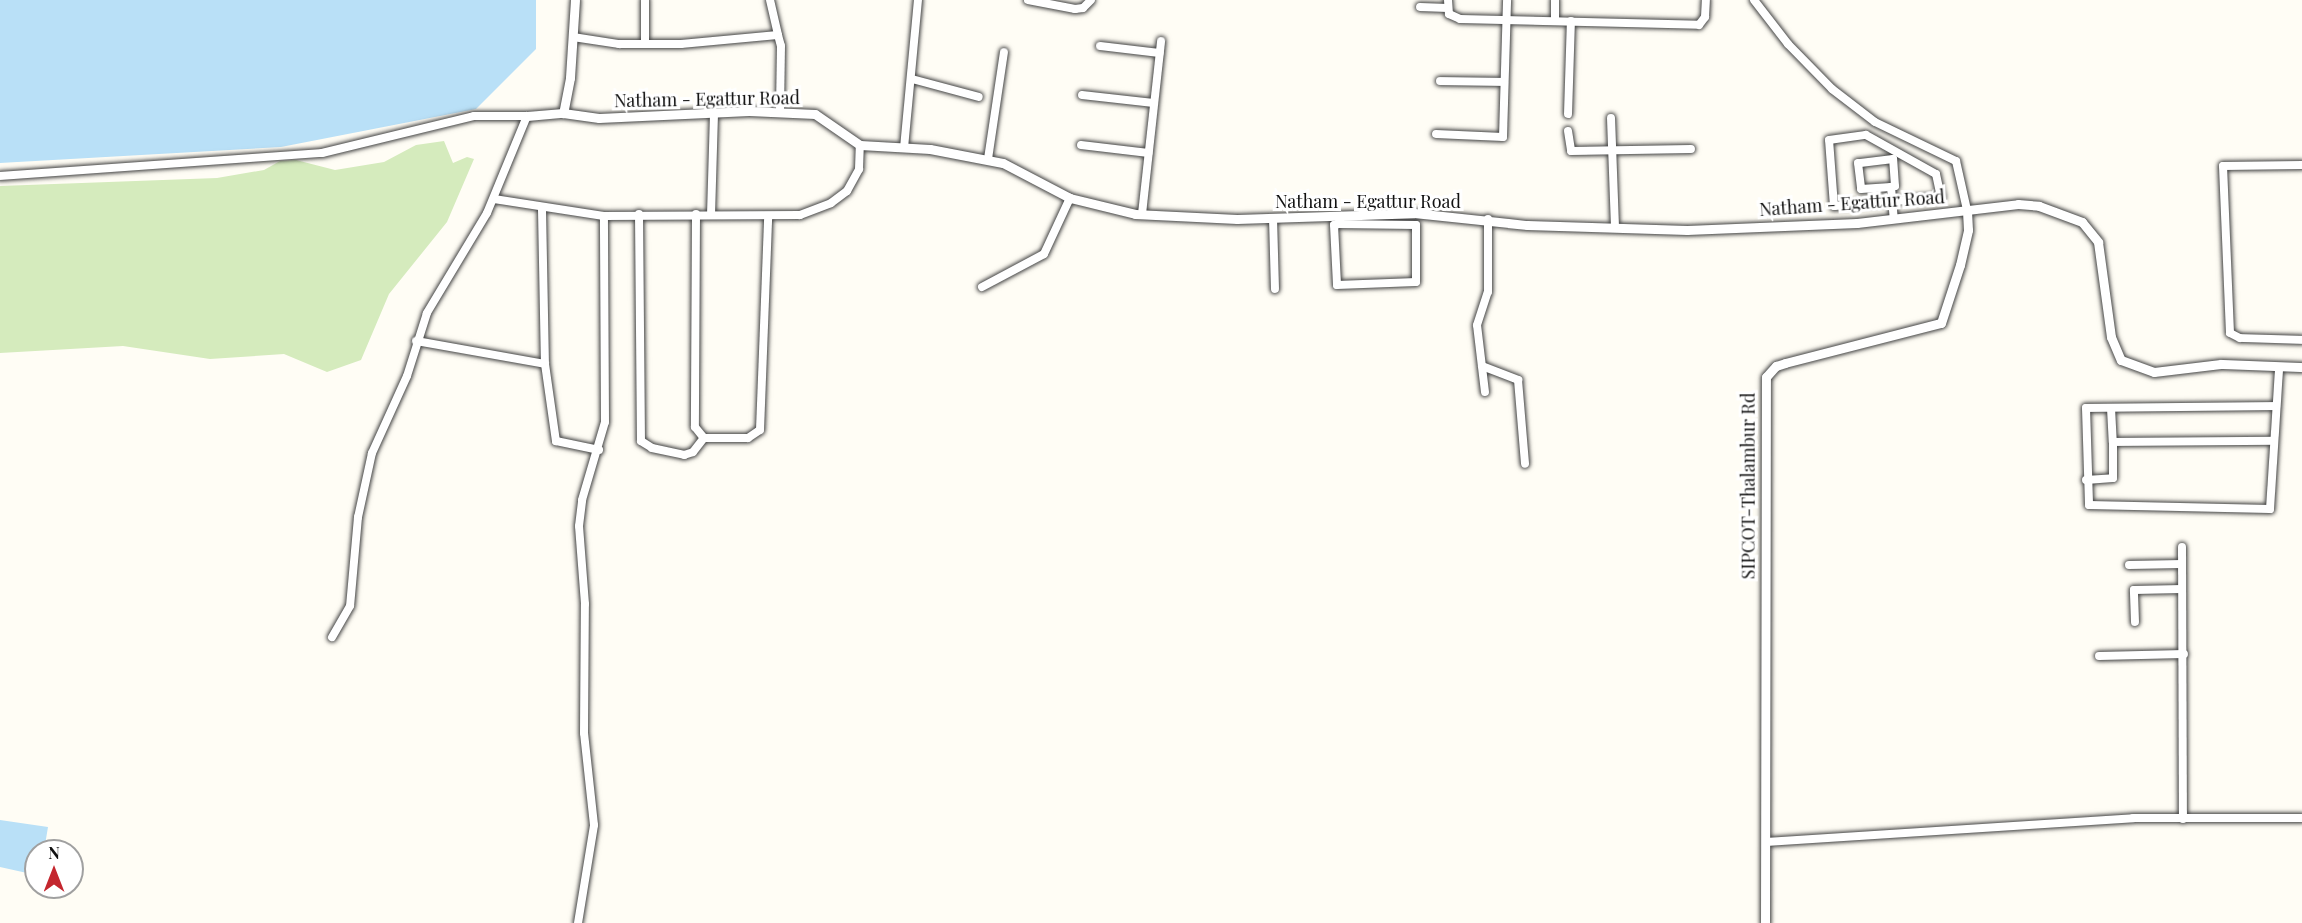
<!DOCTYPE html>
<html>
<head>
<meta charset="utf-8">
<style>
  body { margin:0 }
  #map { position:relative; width:2302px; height:923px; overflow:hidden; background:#fffdf5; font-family:"Playfair Display",serif }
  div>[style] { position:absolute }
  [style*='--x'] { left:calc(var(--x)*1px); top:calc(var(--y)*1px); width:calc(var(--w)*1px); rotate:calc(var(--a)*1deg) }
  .green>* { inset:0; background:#d5ebbd }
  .water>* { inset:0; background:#b9e0f7 }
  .roads { filter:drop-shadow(0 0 2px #444) drop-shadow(0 0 2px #444) }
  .minor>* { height:8px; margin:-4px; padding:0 4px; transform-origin:4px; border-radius:4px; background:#fff }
  .tertiary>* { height:9px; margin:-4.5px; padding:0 4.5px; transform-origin:4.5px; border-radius:4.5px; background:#fff }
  span { translate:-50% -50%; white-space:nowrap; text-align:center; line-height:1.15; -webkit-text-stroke:6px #fff; paint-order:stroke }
  .street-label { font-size:18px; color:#111 }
  .north { position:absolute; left:24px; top:839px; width:60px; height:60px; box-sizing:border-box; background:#fff; border:2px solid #a0a0a0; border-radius:50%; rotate:0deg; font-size:16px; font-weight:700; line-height:24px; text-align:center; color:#111 }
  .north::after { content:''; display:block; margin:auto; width:21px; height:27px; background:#c4262e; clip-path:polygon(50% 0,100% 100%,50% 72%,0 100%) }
</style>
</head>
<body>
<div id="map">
  <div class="green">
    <i style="clip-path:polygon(444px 141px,453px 163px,467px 157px,474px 159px,447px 222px,389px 294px,361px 360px,327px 372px,284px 354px,210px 359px,123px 346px,0 353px,0 186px,217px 178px,264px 170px,280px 161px,296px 160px,335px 170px,384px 162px,416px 145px)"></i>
  </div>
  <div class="water">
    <i style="clip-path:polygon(0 0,536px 0,536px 49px,476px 109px,281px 147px,0 163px)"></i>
    <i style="clip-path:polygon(0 820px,48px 827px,44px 851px,36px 851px,36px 875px,0 867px)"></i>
  </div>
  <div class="roads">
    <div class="minor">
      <i style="--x:645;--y:0;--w:44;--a:90"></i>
      <i style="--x:770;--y:0;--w:36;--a:77"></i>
      <i style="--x:1028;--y:0;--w:48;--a:10.8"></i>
      <i style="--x:1075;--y:9;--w:8;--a:-7"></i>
      <i style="--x:1083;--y:8;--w:11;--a:-45"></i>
      <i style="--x:1448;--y:0;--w:14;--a:86"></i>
      <i style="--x:1449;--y:14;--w:12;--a:24"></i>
      <i style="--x:1460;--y:19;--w:239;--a:1.4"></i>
      <i style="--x:1699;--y:25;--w:10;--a:-53"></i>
      <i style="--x:1705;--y:17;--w:17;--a:-87"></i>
      <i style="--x:1754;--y:0;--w:56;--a:52.3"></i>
      <i style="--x:1788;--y:44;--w:63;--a:45.6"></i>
      <i style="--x:1832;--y:89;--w:54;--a:37.5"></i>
      <i style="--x:1875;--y:122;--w:90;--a:25.7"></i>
      <i style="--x:1956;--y:161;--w:50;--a:77.3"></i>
      <i style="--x:1420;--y:7;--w:28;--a:2"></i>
      <i style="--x:1555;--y:21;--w:21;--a:-90"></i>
      <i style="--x:573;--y:37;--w:47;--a:8.7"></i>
      <i style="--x:619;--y:44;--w:62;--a:0"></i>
      <i style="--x:681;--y:44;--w:97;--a:-5.3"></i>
      <i style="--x:778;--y:35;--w:11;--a:75"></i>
      <i style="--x:781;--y:46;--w:66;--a:90.9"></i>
      <i style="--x:1100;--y:46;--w:60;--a:6.7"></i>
      <i style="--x:912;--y:79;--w:69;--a:15"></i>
      <i style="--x:1440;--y:81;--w:64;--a:0.9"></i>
      <i style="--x:1082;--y:95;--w:72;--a:6.3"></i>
      <i style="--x:1568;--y:114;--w:93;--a:-88.2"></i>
      <i style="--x:1611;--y:118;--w:110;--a:87.9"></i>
      <i style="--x:1568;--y:131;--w:20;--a:81"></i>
      <i style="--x:1571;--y:151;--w:120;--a:-1"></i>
      <i style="--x:1436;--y:134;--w:67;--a:2.6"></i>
      <i style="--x:1503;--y:137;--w:137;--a:-88.3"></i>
      <i style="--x:1866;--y:135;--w:80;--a:29.1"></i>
      <i style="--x:1936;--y:174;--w:24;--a:78"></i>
      <i style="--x:1941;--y:197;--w:107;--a:175.2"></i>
      <i style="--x:1834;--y:206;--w:66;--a:-94.3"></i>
      <i style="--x:1829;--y:140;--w:37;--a:-8"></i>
      <i style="--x:1081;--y:145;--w:68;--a:6.7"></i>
      <i style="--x:904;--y:148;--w:149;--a:-84.6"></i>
      <i style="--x:988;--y:159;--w:108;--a:-81.5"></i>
      <i style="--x:2302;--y:165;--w:79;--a:179.3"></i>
      <i style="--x:2223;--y:166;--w:167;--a:87.6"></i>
      <i style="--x:2230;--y:333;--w:11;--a:27"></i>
      <i style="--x:2240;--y:338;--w:62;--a:1.8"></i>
      <i style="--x:0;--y:176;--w:323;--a:-4.1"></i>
      <i style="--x:322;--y:153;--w:156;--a:-13.7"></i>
      <i style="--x:474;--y:116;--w:53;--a:0"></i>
      <i style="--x:527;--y:116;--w:105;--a:112.4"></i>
      <i style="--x:487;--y:213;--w:117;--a:121"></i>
      <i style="--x:427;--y:313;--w:66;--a:107.6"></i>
      <i style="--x:407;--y:376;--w:85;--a:114.4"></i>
      <i style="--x:372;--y:453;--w:66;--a:102.3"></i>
      <i style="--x:358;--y:517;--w:89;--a:95.1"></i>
      <i style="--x:350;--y:606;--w:36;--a:120"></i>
      <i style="--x:1891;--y:187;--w:4;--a:-14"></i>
      <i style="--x:1895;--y:186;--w:27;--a:-94"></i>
      <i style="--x:1893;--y:159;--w:35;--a:173"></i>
      <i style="--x:1858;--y:163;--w:26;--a:83"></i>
      <i style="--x:1861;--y:189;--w:30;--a:-4"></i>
      <i style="--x:1891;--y:187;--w:32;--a:85"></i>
      <i style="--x:494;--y:199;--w:111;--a:8.8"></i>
      <i style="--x:604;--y:216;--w:196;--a:-0.3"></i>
      <i style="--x:800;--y:215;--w:33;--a:-21"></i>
      <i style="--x:831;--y:203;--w:20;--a:-37"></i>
      <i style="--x:847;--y:191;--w:25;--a:-61"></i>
      <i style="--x:859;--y:169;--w:24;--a:-88"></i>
      <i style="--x:542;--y:210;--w:154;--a:88.9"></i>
      <i style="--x:639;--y:214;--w:227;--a:89.5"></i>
      <i style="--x:641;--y:441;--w:13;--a:32"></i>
      <i style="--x:652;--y:448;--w:33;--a:12"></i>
      <i style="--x:684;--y:455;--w:9;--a:-18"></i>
      <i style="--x:693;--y:452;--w:18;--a:-52"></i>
      <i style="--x:696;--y:214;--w:213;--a:90.3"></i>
      <i style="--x:695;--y:427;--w:14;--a:51"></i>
      <i style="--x:704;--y:438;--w:44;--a:0"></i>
      <i style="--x:748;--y:438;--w:14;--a:-34"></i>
      <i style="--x:760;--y:430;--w:212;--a:-87.8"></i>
      <i style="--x:1142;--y:214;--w:174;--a:-83.7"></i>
      <i style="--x:711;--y:215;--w:102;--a:-88.3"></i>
      <i style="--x:1273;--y:218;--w:71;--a:88.4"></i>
      <i style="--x:1338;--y:224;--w:4;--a:166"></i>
      <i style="--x:1334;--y:225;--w:60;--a:87.1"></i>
      <i style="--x:1337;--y:285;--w:79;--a:-2.2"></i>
      <i style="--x:1416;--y:282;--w:57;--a:-90"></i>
      <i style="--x:1416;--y:225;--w:78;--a:-179.3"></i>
      <i style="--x:1338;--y:224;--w:9;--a:-63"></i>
      <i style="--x:982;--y:287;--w:70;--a:-28"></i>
      <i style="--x:1044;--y:254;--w:62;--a:-65.1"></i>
      <i style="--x:416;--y:341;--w:131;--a:10.1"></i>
      <i style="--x:545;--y:364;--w:78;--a:81.9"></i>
      <i style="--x:556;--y:441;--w:44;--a:11.8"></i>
      <i style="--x:1482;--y:366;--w:39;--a:21"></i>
      <i style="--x:1518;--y:380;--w:84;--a:85.2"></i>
      <i style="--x:1485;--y:392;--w:67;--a:-96.8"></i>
      <i style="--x:1477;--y:325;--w:35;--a:-72"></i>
      <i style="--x:1488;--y:292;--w:73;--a:-90"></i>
      <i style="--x:2276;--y:406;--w:190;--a:179.4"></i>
      <i style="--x:2086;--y:408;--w:97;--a:88.2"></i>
      <i style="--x:2089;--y:505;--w:181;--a:1.3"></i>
      <i style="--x:2270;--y:509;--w:140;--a:-86.3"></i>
      <i style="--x:2111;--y:408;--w:34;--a:87"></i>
      <i style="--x:2086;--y:480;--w:27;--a:-4"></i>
      <i style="--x:2113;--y:478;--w:36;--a:-90"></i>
      <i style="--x:2113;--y:442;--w:161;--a:-0.4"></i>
      <i style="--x:2182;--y:547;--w:272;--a:89.8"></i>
      <i style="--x:2129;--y:565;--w:53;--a:-1.1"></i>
      <i style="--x:2135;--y:622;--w:32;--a:-92"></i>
      <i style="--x:2134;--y:590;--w:48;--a:-1.2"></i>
      <i style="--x:2099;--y:656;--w:85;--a:-1.3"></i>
      <i style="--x:1766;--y:842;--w:368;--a:-3.7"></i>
      <i style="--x:2133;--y:818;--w:169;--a:0"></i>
      <i style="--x:578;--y:923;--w:99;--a:-80.7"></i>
      <i style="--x:594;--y:825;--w:93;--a:-96.2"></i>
      <i style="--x:584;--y:733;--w:129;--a:-89.6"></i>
      <i style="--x:585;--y:604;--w:78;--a:-94.4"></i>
      <i style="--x:579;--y:526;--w:26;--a:-83"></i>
      <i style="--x:582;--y:500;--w:81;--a:-73.6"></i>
      <i style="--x:605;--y:422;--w:206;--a:-90.3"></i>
    </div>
    <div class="tertiary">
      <i style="--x:575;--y:0;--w:78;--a:93.7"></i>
      <i style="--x:570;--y:78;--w:36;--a:101"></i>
      <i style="--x:563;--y:113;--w:36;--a:8"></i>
      <i style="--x:599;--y:118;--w:150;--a:-2.7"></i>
      <i style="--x:749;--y:111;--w:66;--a:2.6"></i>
      <i style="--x:815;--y:114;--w:55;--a:34.6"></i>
      <i style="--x:860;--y:145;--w:70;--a:3.3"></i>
      <i style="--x:930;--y:149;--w:74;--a:10.9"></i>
      <i style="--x:1003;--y:163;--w:76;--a:27.6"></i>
      <i style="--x:1070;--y:198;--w:67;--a:13.8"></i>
      <i style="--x:1135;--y:214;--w:102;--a:2.8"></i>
      <i style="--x:1237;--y:219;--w:177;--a:-1.9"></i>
      <i style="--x:1414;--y:213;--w:114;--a:6.1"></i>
      <i style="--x:1527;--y:225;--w:160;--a:1.8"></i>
      <i style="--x:1687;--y:230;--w:170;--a:-2.4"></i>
      <i style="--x:1857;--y:223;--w:162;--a:-6.7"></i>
      <i style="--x:2018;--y:204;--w:21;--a:5"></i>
      <i style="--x:2039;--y:206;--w:46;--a:20.4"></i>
      <i style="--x:2082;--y:222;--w:26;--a:51"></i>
      <i style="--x:2098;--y:242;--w:96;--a:82.2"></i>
      <i style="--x:2111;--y:337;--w:25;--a:67"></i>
      <i style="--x:2121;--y:360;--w:35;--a:20"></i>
      <i style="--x:2154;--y:372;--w:67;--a:-6.8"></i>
      <i style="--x:2221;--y:364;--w:81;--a:2.1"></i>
      <i style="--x:527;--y:116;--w:36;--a:-5"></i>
      <i style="--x:1765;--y:923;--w:546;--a:-89.9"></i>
      <i style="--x:1766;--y:377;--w:15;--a:-48"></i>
      <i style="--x:1776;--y:366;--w:9;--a:-18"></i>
      <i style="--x:1785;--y:363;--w:161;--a:-14.4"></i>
      <i style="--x:1941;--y:323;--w:61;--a:-71.9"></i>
      <i style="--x:1960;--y:265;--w:36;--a:-77"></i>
      <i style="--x:1968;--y:230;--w:20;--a:-93"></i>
    </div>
  </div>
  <div class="street-label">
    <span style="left:707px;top:99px;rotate:-1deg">Natham - Egattur Road</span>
    <span style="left:1368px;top:201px">Natham - Egattur Road</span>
    <span style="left:1852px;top:203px;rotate:-4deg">Natham - Egattur Road</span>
    <span style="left:1748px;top:486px;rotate:-90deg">SIPCOT-Thalambur Rd</span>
  </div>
  <div class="north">N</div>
</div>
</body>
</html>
